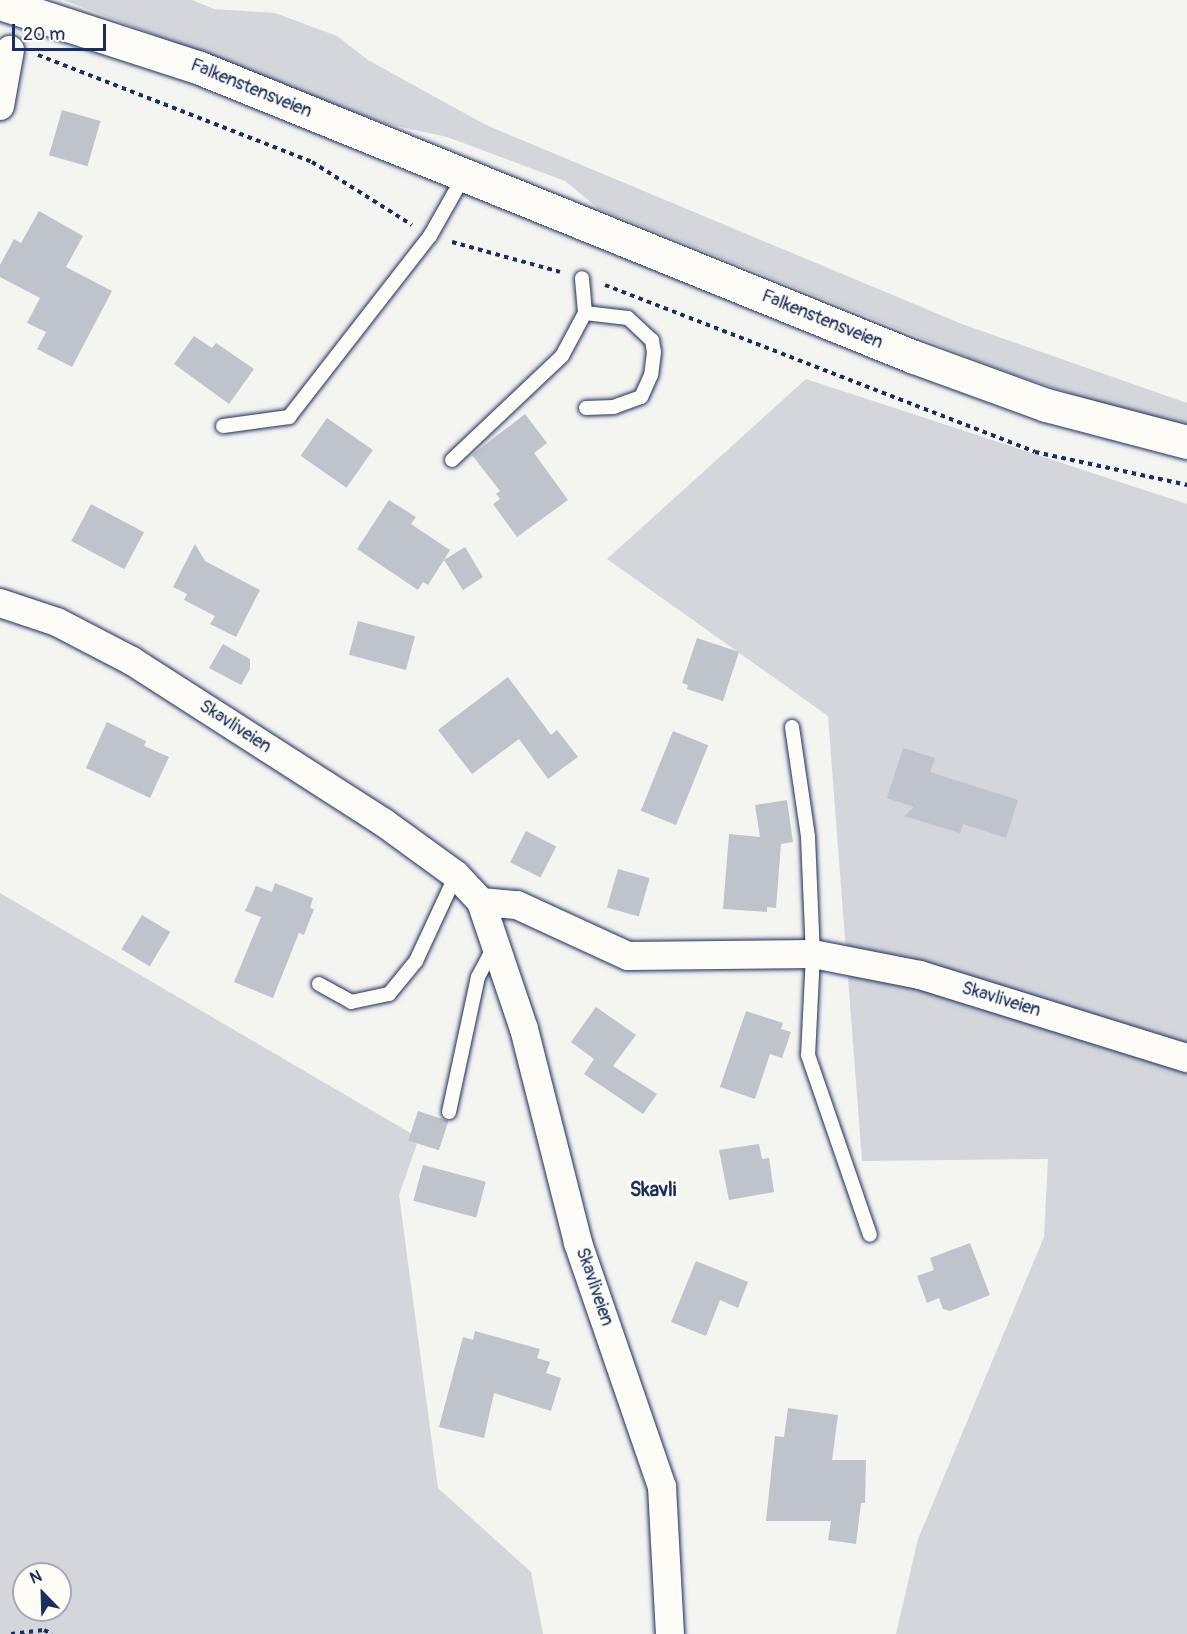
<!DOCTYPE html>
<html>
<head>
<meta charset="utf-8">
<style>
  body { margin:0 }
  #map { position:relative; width:1187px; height:1634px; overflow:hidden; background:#f4f4f1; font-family:Pangolin,sans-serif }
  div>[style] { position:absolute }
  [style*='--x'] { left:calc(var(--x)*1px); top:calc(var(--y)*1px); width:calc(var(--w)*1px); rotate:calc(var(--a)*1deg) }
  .green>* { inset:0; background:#d4d6db }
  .building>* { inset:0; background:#bfc3cc; transform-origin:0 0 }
  .path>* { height:4px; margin-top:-2px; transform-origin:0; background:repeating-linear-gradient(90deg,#1b2f5e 0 4.5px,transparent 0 9px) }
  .roads { filter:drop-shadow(0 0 2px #1b2f5e) drop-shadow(0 0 2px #1b2f5e) }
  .service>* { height:14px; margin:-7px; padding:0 7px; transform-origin:7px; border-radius:7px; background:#fdfcf7 }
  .minor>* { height:28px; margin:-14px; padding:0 14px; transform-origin:14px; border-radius:14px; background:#fdfcf7 }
  .primary>* { height:33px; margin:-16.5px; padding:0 16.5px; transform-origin:16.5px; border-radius:16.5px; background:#fdfcf7 }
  span { translate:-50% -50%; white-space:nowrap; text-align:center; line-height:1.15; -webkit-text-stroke:6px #fdfcf7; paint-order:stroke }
  .street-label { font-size:18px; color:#1b2f5e }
  .neighbourhood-label { font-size:20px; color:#1b2f5e; font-weight:700 }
  .north { position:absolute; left:12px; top:1562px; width:60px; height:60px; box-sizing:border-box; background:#fdfcf7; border:2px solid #a3aaba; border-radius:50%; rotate:337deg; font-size:16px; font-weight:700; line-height:24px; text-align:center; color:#1b2f5e }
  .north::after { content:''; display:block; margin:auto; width:21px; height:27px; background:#1b2f5e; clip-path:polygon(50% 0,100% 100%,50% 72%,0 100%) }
  .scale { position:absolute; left:12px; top:24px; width:94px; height:27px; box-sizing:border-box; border:3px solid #1b2f5e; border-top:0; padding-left:8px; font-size:18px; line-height:21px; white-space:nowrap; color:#1b2f5e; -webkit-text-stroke:4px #fdfcf7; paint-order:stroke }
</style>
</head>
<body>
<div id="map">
  <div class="green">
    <i style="clip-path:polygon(64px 0,192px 0,214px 9px,275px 13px,337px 36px,368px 60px,486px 125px,962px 324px,1187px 403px,1187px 425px,1099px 403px,1001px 370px,599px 209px,565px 181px,447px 137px,383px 123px)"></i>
    <i style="clip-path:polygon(806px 379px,1187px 504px,1187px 1634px,896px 1634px,918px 1539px,1044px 1237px,1048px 1159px,862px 1161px,828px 716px,607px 559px)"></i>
    <i style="clip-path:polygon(evenodd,0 893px,419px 1138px,399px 1195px,438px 1488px,531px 1572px,543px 1634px,0 1634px,0 893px,24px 1574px,60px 1574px,60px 1610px,24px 1610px,24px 1574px)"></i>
  </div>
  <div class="building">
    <i style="left:62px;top:110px;width:40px;height:47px;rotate:16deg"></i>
    <i style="clip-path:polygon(39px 211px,83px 236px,66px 267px,112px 291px,72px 367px,37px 349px,46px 332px,27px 323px,40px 298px,0 277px,0 265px,14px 239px,21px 243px)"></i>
    <i style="clip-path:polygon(194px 336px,212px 348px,216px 343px,254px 369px,229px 404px,174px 364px)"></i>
    <i style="clip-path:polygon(525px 414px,547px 443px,534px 453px,568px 500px,517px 537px,493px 504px,500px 499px,496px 494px,500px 491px,472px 455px)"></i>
    <i style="left:327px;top:418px;width:56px;height:46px;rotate:35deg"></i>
    <i style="clip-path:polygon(389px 500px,416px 517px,411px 524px,450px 550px,444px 560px,465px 547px,483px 577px,463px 590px,444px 560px,428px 585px,423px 582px,418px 590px,357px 549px)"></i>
    <i style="left:91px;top:504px;width:60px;height:42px;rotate:28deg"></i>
    <i style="clip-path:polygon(195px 544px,205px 561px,260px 590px,236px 637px,210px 624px,215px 616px,184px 600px,187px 594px,173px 587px)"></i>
    <i style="left:358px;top:621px;width:59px;height:35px;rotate:15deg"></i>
    <i style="clip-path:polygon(697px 638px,739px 652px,723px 701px,687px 689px,688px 685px,682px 683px)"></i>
    <i style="clip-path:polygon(223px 644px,250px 659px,250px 669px,241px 685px,209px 668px)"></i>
    <i style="clip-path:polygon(508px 677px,551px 735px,557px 730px,578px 757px,548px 779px,519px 739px,472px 774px,438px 730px)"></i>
    <i style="clip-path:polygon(107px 722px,146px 741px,144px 746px,169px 757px,150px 798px,86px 768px)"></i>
    <i style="left:673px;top:731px;width:38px;height:86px;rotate:22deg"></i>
    <i style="clip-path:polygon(903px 748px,935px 758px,930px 772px,1018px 800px,1006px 838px,963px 824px,960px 833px,904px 816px,914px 807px,887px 798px)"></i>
    <i style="clip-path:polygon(787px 800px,793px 842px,781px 844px,776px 908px,767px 907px,767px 912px,723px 909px,729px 834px,760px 837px,755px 805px)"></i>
    <i style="left:526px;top:831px;width:34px;height:35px;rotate:27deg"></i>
    <i style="left:618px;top:869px;width:33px;height:40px;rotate:16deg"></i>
    <i style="clip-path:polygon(275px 883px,313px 898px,310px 908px,314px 909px,304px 935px,299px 933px,273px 998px,234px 982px,261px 917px,245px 911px,256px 886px,272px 892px)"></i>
    <i style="left:142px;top:915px;width:33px;height:40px;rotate:31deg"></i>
    <i style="clip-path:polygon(596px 1007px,636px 1035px,613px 1066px,657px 1094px,643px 1114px,584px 1074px,594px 1059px,571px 1042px)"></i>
    <i style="clip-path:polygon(746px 1011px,783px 1023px,781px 1029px,791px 1032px,782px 1058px,770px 1054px,755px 1099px,720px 1087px)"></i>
    <i style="left:418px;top:1111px;width:32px;height:31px;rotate:18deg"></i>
    <i style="clip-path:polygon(759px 1144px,762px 1159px,769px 1158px,774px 1192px,729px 1200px,719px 1150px)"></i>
    <i style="left:423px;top:1165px;width:65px;height:37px;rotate:15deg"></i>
    <i style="clip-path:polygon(970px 1243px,990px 1295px,950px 1311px,943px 1309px,939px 1298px,927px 1303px,917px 1276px,934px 1270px,930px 1258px)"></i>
    <i style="clip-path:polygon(696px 1261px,748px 1282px,738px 1308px,720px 1300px,706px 1336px,671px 1322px)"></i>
    <i style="clip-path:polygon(475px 1331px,540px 1349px,537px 1358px,550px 1362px,546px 1373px,561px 1378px,551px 1411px,494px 1393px,484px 1438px,439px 1427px,463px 1337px,473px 1340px)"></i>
    <i style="clip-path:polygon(788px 1408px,838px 1415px,832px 1460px,866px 1460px,865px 1503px,861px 1503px,856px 1544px,828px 1540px,831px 1521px,766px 1521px,775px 1436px,784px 1437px)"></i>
  </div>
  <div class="path">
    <i style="--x:38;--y:55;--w:294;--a:21.3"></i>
    <i style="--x:312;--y:162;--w:118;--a:32.2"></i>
    <i style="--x:452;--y:242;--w:112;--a:15.5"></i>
    <i style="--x:605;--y:285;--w:461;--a:21.2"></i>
    <i style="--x:1035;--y:452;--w:156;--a:12.2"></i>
    <i style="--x:11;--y:1634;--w:33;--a:-7"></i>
    <i style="--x:44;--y:1630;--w:9;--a:27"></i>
  </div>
  <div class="roads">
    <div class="service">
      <i style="--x:585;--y:313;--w:43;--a:6.6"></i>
      <i style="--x:628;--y:318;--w:33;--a:43"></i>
      <i style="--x:652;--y:340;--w:12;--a:81"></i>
      <i style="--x:654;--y:352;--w:23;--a:97"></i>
      <i style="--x:651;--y:375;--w:24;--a:114"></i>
      <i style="--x:641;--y:397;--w:29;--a:160"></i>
      <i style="--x:614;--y:407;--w:28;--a:178"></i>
      <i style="--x:223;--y:426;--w:67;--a:-7.8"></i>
      <i style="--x:289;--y:417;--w:229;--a:-52.1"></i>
      <i style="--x:430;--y:236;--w:69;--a:-60.5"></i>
      <i style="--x:452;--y:460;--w:151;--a:-43.4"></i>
      <i style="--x:562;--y:356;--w:49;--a:-61.9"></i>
      <i style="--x:585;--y:313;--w:35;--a:-95"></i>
      <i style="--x:792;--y:727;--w:111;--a:81.7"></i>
      <i style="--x:808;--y:837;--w:117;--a:87.6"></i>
      <i style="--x:813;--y:954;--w:101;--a:92.8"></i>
      <i style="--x:808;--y:1055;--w:190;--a:71"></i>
      <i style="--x:319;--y:984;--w:37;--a:29"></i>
      <i style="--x:351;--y:1002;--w:39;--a:-12"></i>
      <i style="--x:389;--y:994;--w:43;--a:-50.7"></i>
      <i style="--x:416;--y:961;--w:95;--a:-65.1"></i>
      <i style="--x:449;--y:1112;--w:138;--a:-77.9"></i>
      <i style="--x:478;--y:977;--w:34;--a:-62"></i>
    </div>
    <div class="minor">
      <i style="--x:0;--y:106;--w:57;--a:-79.9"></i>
      <i style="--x:0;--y:603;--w:60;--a:18.4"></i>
      <i style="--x:57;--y:622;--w:85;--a:27.5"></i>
      <i style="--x:132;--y:661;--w:298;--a:32.7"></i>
      <i style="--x:383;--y:822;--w:90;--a:36"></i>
      <i style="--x:456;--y:875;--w:37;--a:47"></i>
      <i style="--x:481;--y:902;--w:134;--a:71.3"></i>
      <i style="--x:524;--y:1029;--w:221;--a:75.8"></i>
      <i style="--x:578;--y:1243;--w:258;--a:71"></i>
      <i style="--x:662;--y:1487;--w:147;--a:86.9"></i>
      <i style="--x:481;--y:902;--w:36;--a:5"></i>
      <i style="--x:517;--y:905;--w:122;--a:24.7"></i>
      <i style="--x:628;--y:956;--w:185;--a:-0.6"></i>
      <i style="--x:813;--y:954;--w:109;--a:11.1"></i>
      <i style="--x:920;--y:975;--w:280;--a:17.3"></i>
    </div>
    <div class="primary">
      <i style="--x:0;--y:3;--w:210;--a:18"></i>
      <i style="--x:200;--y:68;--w:770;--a:22.04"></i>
      <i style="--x:914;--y:357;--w:140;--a:20"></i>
      <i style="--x:1046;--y:405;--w:146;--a:14.7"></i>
    </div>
  </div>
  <div class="street-label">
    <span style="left:251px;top:89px;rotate:22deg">Falkenstensveien</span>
    <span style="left:822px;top:320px;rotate:22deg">Falkenstensveien</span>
    <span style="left:235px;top:727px;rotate:33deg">Skavliveien</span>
    <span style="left:1001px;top:1000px;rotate:17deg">Skavliveien</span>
    <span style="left:594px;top:1287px;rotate:71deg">Skavliveien</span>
  </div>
  <div class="neighbourhood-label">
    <span style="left:653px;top:1189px">Skavli</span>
  </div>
  <div class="north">N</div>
  <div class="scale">20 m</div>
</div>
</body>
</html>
